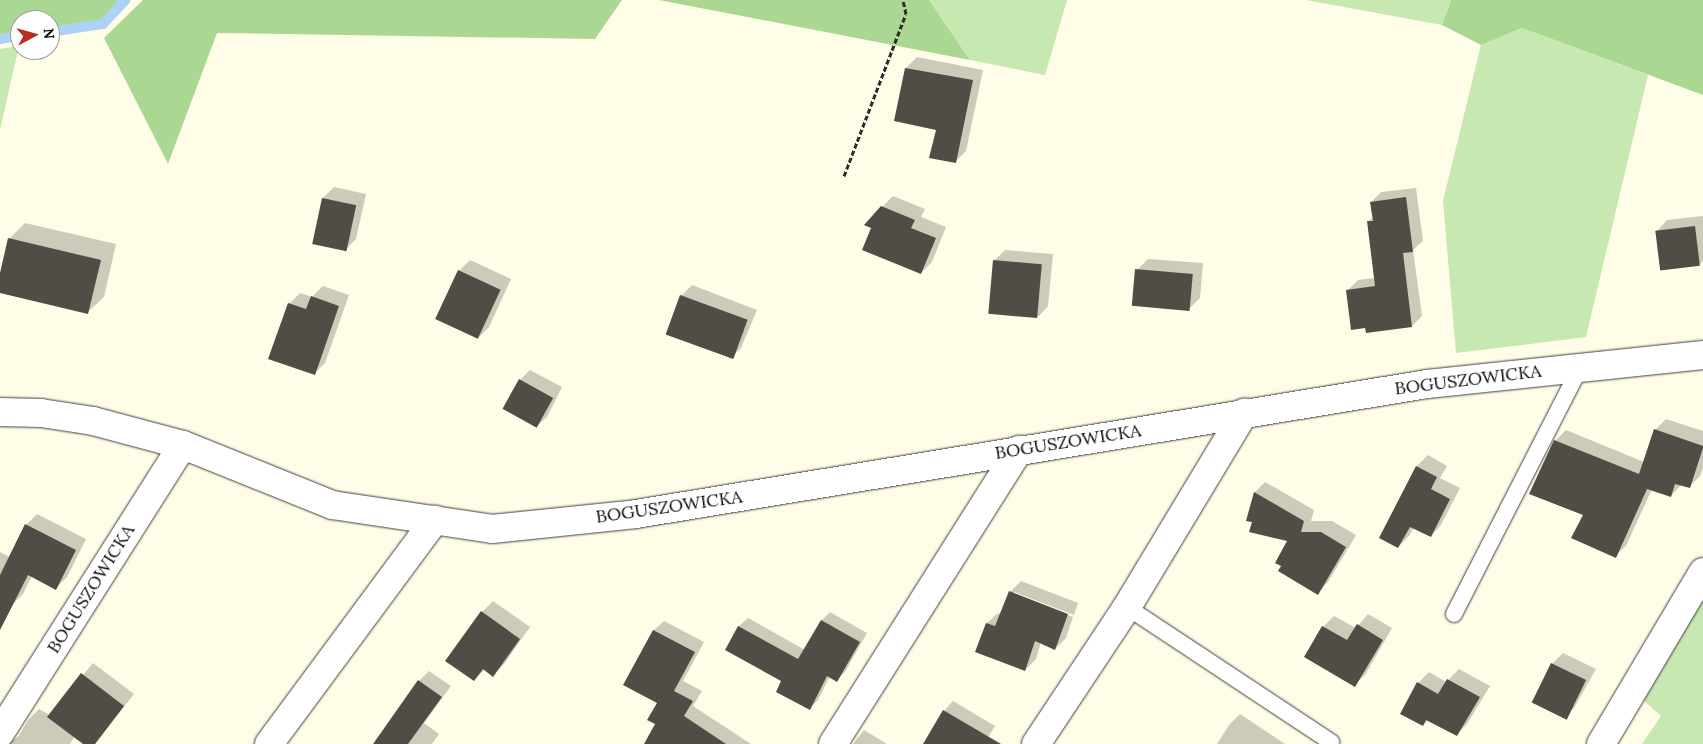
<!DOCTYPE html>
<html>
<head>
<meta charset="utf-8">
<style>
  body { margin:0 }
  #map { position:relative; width:1703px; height:744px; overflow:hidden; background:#fffde7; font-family:Lora,serif }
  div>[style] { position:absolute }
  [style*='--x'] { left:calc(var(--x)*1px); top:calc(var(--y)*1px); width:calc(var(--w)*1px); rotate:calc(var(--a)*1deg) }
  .green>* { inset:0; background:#c8e8b2 }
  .forest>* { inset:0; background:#aad892 }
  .shadow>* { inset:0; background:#0003 }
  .stream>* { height:10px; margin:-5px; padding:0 5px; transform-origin:5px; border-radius:5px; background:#acd3f6 }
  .building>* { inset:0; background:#524c47; transform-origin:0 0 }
  .path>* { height:3px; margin-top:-1.5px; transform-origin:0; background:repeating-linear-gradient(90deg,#2c2c2c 0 5px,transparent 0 7.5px) }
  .roads { filter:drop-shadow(0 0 1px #3d3d3d) drop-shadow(0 0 1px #3d3d3d) }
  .service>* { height:16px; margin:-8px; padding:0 8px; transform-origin:8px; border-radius:8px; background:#fff }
  .minor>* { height:28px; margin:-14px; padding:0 14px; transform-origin:14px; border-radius:14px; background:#fff }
  .tertiary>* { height:28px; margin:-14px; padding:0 14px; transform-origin:14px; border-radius:14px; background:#fff }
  span { translate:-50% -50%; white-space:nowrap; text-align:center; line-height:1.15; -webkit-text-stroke:5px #fff; paint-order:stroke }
  .street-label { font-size:18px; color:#0a0a0a }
  .north { position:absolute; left:10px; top:10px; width:50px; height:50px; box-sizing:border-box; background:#fff; border:1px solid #9d9d9d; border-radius:50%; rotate:84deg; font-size:14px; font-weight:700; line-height:20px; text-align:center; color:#0a0a0a }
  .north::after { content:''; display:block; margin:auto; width:18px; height:22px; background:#b82c24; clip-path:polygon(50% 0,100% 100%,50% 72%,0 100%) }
</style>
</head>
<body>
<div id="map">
  <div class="green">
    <i style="clip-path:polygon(929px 0,1067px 0,1045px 75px,970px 60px)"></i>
    <i style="clip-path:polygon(1306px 0,1451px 0,1442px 25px)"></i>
    <i style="clip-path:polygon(1522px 28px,1648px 75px,1586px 337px,1456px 353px,1443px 201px,1481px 45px)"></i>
    <i style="clip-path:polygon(19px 46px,0 130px,0 49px)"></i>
    <i style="clip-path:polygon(1703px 599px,1703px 744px,1642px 744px,1661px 716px,1643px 700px)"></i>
  </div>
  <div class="forest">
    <i style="clip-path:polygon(0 0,125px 0,103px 24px,50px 32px,50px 20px,20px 20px,20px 36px,0 39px)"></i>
    <i style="clip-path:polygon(143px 0,622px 0,595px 39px,217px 33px,168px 164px,104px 38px)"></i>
    <i style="clip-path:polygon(659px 0,929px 0,970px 60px)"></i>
    <i style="clip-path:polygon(1451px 0,1703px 0,1703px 95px,1522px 28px,1481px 45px,1442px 25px)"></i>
  </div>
  <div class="shadow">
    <i style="clip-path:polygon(917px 57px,983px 70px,966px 151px,955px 162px,906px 68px)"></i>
    <i style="clip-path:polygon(334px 187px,366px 194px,356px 239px,345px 250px,313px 243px,323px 198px)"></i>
    <i style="clip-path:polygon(1416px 188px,1423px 241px,1413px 250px,1422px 316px,1412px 326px,1348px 290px,1358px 280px,1375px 278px,1368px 222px,1373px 217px,1371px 202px,1381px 192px)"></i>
    <i style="clip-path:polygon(893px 196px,925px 209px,921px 217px,946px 227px,932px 262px,921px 273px,882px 207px)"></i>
    <i style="clip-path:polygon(1703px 216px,1703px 261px,1699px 265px,1657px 231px,1667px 220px)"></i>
    <i style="clip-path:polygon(25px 223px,116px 244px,104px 297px,88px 312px,0 292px,0 279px,9px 239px)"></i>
    <i style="clip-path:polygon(1005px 250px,1053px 254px,1048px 306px,1038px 317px,994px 261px)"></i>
    <i style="clip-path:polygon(1148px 259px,1203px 263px,1200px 298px,1189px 309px,1137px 270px)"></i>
    <i style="clip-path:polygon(470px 260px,511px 279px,489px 327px,478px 338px,459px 271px)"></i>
    <i style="clip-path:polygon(692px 285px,757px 310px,741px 348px,730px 359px,681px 296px)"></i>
    <i style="clip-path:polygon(323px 286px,349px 295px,325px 363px,314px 374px,289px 304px,300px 293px,312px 297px)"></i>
    <i style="clip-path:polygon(530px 370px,562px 387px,547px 417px,537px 426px,520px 380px)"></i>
    <i style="clip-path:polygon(1666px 419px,1703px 431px,1703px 468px,1700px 476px,1689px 487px,1682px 484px,1671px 496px,1652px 489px,1626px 546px,1615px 556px,1585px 514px,1555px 441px,1566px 430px,1644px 462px,1655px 430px)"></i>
    <i style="clip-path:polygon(1428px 455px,1447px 466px,1440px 478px,1460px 488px,1441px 525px,1431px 536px,1414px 527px,1409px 536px,1398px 547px,1380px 537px,1417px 466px)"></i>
    <i style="clip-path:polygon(1265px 482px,1314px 510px,1311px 521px,1332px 521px,1356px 535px,1328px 582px,1318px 593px,1289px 541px,1248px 520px,1255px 492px)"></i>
    <i style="clip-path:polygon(37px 514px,86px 539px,67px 577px,56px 588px,32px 576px,23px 594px,12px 605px,0 598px,0 552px,10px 557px,26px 525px)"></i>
    <i style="clip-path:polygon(1021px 581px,1078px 603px,1074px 615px,1014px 592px,1014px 594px,1073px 617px,1066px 638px,1055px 649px,1041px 642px,1036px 659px,1025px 670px,987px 623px,998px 613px,1001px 614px,1010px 592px)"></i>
    <i style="clip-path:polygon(493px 601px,530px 627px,504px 664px,493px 675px,485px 669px,474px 680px,482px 612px)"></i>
    <i style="clip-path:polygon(830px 612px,867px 633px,845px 672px,836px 680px,830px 676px,818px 700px,810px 708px,783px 681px,727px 649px,739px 626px,748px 618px,805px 650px,822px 620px)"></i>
    <i style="clip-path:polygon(1368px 614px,1392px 628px,1365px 675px,1354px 685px,1323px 627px,1334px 616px,1356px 628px)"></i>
    <i style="clip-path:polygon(664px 621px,704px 642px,683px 681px,702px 691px,693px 706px,751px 744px,646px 744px,657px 723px,658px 702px,625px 684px,654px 630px)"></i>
    <i style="clip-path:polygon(1563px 653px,1596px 669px,1574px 708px,1563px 718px,1532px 702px,1552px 664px)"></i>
    <i style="clip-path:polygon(93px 663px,134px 694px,95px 744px,85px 744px,75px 736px,70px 744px,7px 744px,18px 737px,29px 719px,39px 709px,50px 715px)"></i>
    <i style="clip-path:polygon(1459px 669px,1490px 686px,1467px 724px,1456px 735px,1428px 720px,1423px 725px,1418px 683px,1429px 672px,1446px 682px)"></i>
    <i style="clip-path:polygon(429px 671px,451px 686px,424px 723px,439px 734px,432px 744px,375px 744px,419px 681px)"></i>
    <i style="clip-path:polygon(953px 701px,995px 726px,984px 744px,924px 744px,944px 711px)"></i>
    <i style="clip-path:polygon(1240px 714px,1285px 744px,1217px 744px,1229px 725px)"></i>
    <i style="clip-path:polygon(864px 730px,887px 744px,853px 744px)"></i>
  </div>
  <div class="stream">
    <i style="--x:50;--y:32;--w:54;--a:-8.6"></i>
    <i style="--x:103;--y:24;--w:33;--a:-47"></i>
    <i style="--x:0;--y:39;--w:20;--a:-9"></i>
  </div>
  <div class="building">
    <i style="clip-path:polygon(905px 68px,973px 80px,956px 163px,929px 158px,936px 130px,894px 121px)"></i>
    <i style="clip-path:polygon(1406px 197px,1413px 252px,1403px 253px,1412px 327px,1366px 333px,1365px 328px,1351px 330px,1346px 290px,1375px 286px,1367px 221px,1373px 221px,1370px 202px)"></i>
    <i style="left:322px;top:198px;width:35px;height:47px;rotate:12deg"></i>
    <i style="clip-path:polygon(881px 206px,915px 220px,911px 228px,936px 238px,921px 274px,862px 250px,871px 228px,864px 225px)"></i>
    <i style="left:1695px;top:226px;width:40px;height:40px;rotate:83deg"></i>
    <i style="clip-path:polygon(8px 238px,101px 260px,88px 314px,0 293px,0 273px)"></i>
    <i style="left:993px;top:260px;width:49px;height:54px;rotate:5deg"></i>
    <i style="left:1135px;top:269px;width:58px;height:37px;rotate:5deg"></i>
    <i style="left:458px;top:270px;width:47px;height:54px;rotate:25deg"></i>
    <i style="left:680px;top:295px;width:72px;height:42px;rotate:20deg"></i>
    <i style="clip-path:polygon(311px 296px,339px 306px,315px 375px,268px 359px,288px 303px,306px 309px)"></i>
    <i style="left:519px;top:379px;width:39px;height:34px;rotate:29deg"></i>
    <i style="clip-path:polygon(1654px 429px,1703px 446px,1703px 448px,1690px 488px,1675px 484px,1671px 497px,1647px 489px,1616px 558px,1571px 538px,1583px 515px,1529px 494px,1554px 440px,1639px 474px)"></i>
    <i style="clip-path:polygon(1416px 466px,1437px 477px,1431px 489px,1450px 499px,1431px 537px,1410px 527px,1398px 548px,1379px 538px)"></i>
    <i style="clip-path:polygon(1254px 492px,1304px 521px,1301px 532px,1321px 532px,1346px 547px,1318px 595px,1278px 571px,1281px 566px,1275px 563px,1287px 541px,1249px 532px,1252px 522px,1246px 521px)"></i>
    <i style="clip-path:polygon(25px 524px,76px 550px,56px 590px,28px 575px,0 630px,0 575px)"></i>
    <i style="clip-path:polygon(1009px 591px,1068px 614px,1055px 650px,1035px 641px,1025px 671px,975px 652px,986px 623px,995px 626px)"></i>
    <i style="clip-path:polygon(481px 611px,520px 639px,493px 677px,483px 669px,474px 681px,445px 661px)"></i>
    <i style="clip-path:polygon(821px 620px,860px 642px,837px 682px,827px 676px,810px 710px,776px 692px,781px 681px,725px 650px,738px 626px,798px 659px)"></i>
    <i style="clip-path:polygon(1357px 624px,1383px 640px,1355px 687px,1304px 657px,1322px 626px,1347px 640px)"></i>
    <i style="clip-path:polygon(653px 630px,695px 652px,674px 691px,693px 701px,684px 716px,726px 744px,644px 744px,655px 724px,647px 720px,657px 703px,623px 685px)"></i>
    <i style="left:1551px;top:663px;width:39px;height:44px;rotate:26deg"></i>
    <i style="clip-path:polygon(81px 673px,124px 706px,95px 744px,83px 744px,47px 717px)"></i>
    <i style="clip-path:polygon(1447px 679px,1480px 697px,1457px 736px,1426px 720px,1423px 726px,1400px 714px,1417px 682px,1438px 694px)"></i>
    <i style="clip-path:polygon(418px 680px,442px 697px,408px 744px,373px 744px)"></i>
    <i style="clip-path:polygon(943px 710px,1001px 744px,923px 744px)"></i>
  </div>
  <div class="path">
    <i style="--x:844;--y:176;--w:173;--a:-69.1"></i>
    <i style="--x:906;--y:14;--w:14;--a:-102"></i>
  </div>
  <div class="roads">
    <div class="service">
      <i style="--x:1127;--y:607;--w:245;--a:33.5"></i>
      <i style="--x:1454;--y:614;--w:276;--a:-62.9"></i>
    </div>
    <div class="minor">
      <i style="--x:0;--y:733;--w:341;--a:-57.6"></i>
      <i style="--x:269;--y:744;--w:279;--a:-53.5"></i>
      <i style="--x:833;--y:744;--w:348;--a:-57.7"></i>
      <i style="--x:1036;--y:744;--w:164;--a:-56.4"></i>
      <i style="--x:1127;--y:607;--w:227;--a:-58.9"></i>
      <i style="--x:1601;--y:744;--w:200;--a:-59.3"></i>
    </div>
    <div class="tertiary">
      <i style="--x:0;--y:412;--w:41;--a:1.4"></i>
      <i style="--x:41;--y:413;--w:53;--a:8.7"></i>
      <i style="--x:93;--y:421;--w:93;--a:14.9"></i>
      <i style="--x:183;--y:445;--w:161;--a:21.9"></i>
      <i style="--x:332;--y:505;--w:162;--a:8.5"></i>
      <i style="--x:492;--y:529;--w:145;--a:-5.9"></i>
      <i style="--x:636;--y:514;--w:802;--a:-9.33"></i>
      <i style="--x:1427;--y:384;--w:278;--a:-6"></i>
    </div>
  </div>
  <div class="street-label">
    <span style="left:1468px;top:380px;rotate:-7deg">BOGUSZOWICKA</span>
    <span style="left:1068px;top:442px;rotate:-9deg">BOGUSZOWICKA</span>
    <span style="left:669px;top:507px;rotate:-8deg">BOGUSZOWICKA</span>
    <span style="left:91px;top:589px;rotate:-58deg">BOGUSZOWICKA</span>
  </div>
  <div class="north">N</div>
</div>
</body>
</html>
